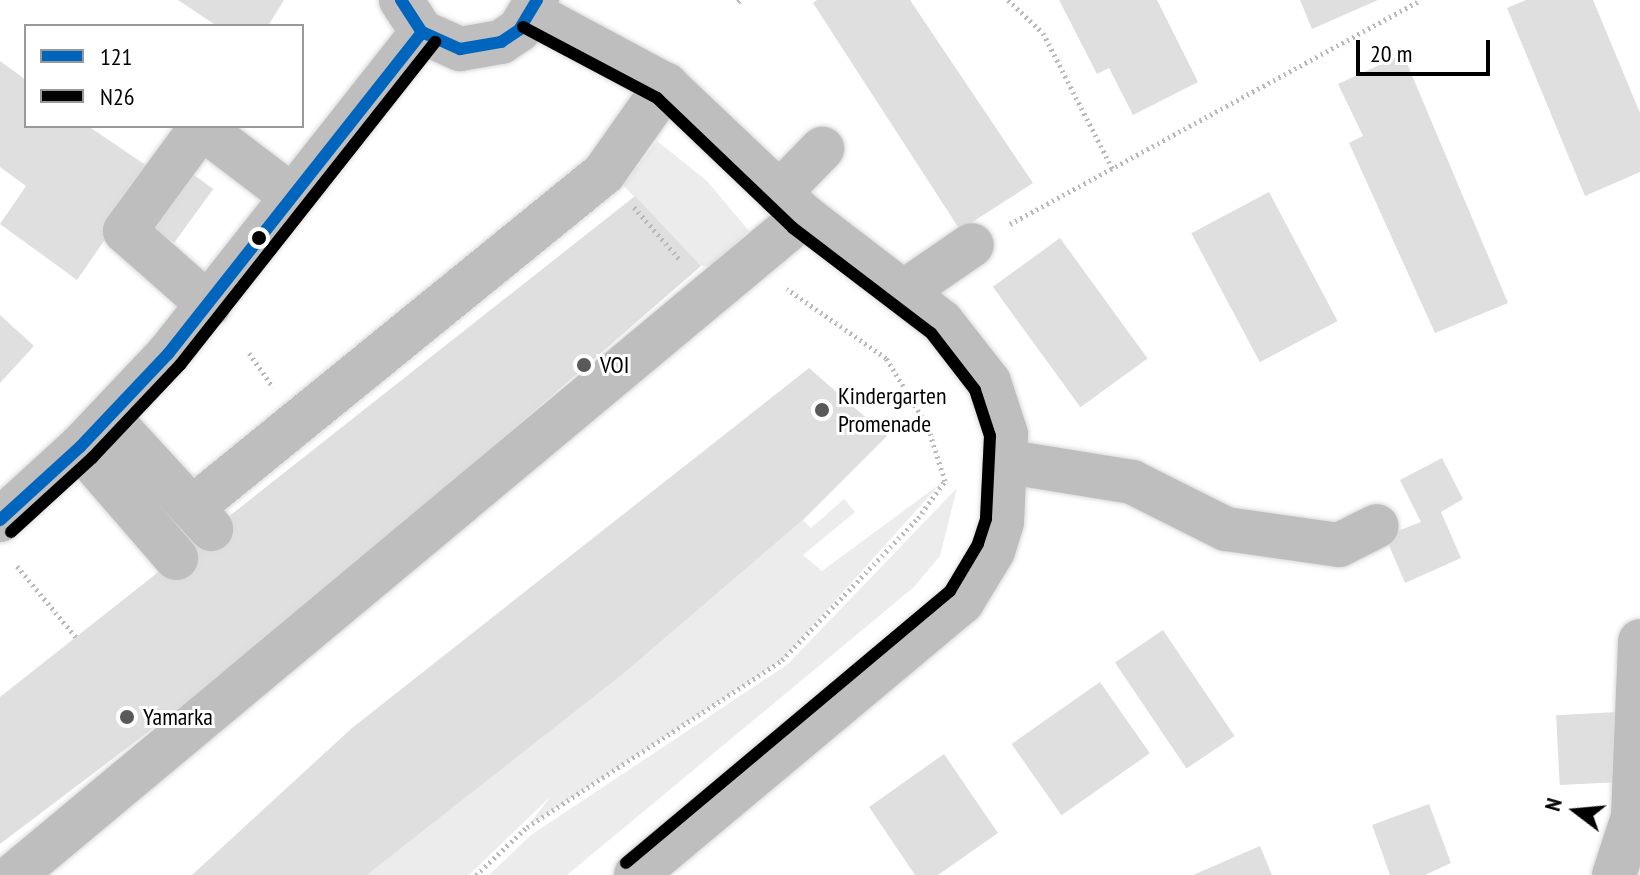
<!DOCTYPE html>
<html>
<head>
<meta charset="utf-8">
<style>
  body { margin:0 }
  #map { position:relative; width:1640px; height:875px; overflow:hidden; background:#fff; font-family:"PT Sans Narrow",sans-serif }
  div>[style] { position:absolute }
  [style*='--x'] { left:calc(var(--x)*1px); top:calc(var(--y)*1px); width:calc(var(--w)*1px); rotate:calc(var(--a)*1deg) }
  .green>* { inset:0; background:#ececec }
  .building>* { inset:0; background:#dfdfdf; transform-origin:0 0 }
  .path>* { height:5px; margin-top:-2.5px; transform-origin:0; background:repeating-linear-gradient(90deg,#b9b9b9 0 2px,transparent 0 6px) }
  .roads { filter:drop-shadow(0 0 2px #dbdbdb) drop-shadow(0 0 2px #dbdbdb) }
  .minor>* { height:44px; margin:-22px; padding:0 22px; transform-origin:22px; border-radius:22px; background:#bebebe }
  .major>* { height:44px; margin:-22px; padding:0 22px; transform-origin:22px; border-radius:22px; background:#bebebe }
  .bus-1>* { height:12px; margin:-6px; padding:0 6px; transform-origin:6px; border-radius:6px; background:#0065bd }
  .bus-2>* { height:12px; margin:-6px; padding:0 6px; transform-origin:6px; border-radius:6px; background:#000 }
  .dots>* { width:22px; height:22px; translate:-50% -50%; box-sizing:border-box; border:4px solid #fff; border-radius:50% }
  span { translate:-50% -50%; white-space:nowrap; text-align:center; line-height:1.15; -webkit-text-stroke:6px #fff; paint-order:stroke }
  .poi-label { font-size:24px; color:#000 }
  .left { translate:0 -50%; text-align:left }
  .legend { position:absolute; left:24px; top:24px; width:280px; height:104px; box-sizing:border-box; background:#fff; border:2px solid #999; margin:0; padding:10px 14px; list-style:none; font-size:24px; color:#000 }
  .legend li { display:flex; align-items:center; gap:16px; height:40px }
  .legend b { width:40px; border:2px solid #999 }
  .north { position:absolute; left:1536px; top:771px; width:80px; height:80px; -webkit-text-stroke:6px #fff; paint-order:stroke; rotate:286deg; font-size:22px; font-weight:700; line-height:32px; text-align:center; color:#000 }
  .north::after { content:''; display:block; margin:auto; width:28px; height:36px; background:#000; clip-path:polygon(50% 0,100% 100%,50% 72%,0 100%) }
  .scale { position:absolute; left:1356px; top:40px; width:134px; height:36px; box-sizing:border-box; border:4px solid #000; border-top:0; padding-left:10px; font-size:24px; line-height:28px; white-space:nowrap; color:#000; -webkit-text-stroke:6px #fff; paint-order:stroke }
</style>
</head>
<body>
<div id="map">
  <div class="green">
    <i style="clip-path:polygon(657px 141px,707px 181px,749px 231px,710px 266px,701px 266px,623px 185px)"></i>
    <i style="clip-path:polygon(940px 484px,782px 660px,527px 827px,551px 796px,469px 875px,367px 875px,623px 674px,803px 520px,811px 528px,844px 499px,855px 512px,803px 555px,822px 571px)"></i>
    <i style="clip-path:polygon(957px 488px,940px 556px,914px 587px,567px 875px,489px 875px,531px 835px,788px 664px)"></i>
  </div>
  <div class="building">
    <i style="clip-path:polygon(178px 0,284px 0,268px 26px,217px 26px)"></i>
    <i style="clip-path:polygon(817px 0,910px 0,1033px 183px,960px 230px,813px 3px)"></i>
    <i style="clip-path:polygon(1059px 0,1157px 0,1198px 82px,1133px 115px,1109px 68px,1097px 74px)"></i>
    <i style="clip-path:polygon(1300px 0,1378px 0,1312px 29px)"></i>
    <i style="clip-path:polygon(1526px 0,1593px 0,1640px 113px,1640px 172px,1585px 196px,1507px 8px)"></i>
    <i style="clip-path:polygon(1403px 54px,1508px 303px,1435px 333px,1349px 143px,1363px 136px,1338px 84px)"></i>
    <i style="clip-path:polygon(0 61px,26px 80px,26px 126px,88px 126px,153px 170px,77px 280px,0 224px,26px 186px,0 167px)"></i>
    <i style="left:168px;top:156px;width:56px;height:67px;rotate:36deg"></i>
    <i style="left:1269px;top:192px;width:146px;height:88px;rotate:62deg"></i>
    <i style="clip-path:polygon(635px 196px,701px 266px,280px 632px,0 844px,0 697px)"></i>
    <i style="left:1060px;top:238px;width:149px;height:83px;rotate:54deg"></i>
    <i style="clip-path:polygon(0 315px,34px 346px,0 383px)"></i>
    <i style="clip-path:polygon(809px 368px,887px 436px,803px 520px,623px 674px,367px 875px,192px 875px,352px 728px)"></i>
    <i style="clip-path:polygon(1442px 458px,1463px 499px,1441px 512px,1461px 558px,1405px 583px,1385px 536px,1421px 522px,1400px 480px)"></i>
    <i style="left:1163px;top:630px;width:128px;height:58px;rotate:56deg"></i>
    <i style="left:1100px;top:682px;width:87px;height:108px;rotate:55deg"></i>
    <i style="left:1617px;top:712px;width:70px;height:61px;rotate:87deg"></i>
    <i style="clip-path:polygon(944px 754px,998px 833px,938px 875px,915px 875px,869px 807px)"></i>
    <i style="clip-path:polygon(1429px 804px,1451px 863px,1425px 875px,1390px 875px,1372px 825px)"></i>
    <i style="clip-path:polygon(1260px 846px,1272px 875px,1193px 875px)"></i>
  </div>
  <div class="path">
    <i style="--x:1008;--y:0;--w:48;--a:43.3"></i>
    <i style="--x:1043;--y:33;--w:154;--a:62.9"></i>
    <i style="--x:738;--y:2;--w:3;--a:-45"></i>
    <i style="--x:634;--y:207;--w:70;--a:49"></i>
    <i style="--x:1010;--y:224;--w:467;--a:-28.6"></i>
    <i style="--x:249;--y:353;--w:42;--a:54.8"></i>
    <i style="--x:17;--y:566;--w:92;--a:50.3"></i>
    <i style="--x:476;--y:875;--w:70;--a:-43.3"></i>
    <i style="--x:527;--y:827;--w:305;--a:-33.2"></i>
    <i style="--x:782;--y:660;--w:197;--a:-46.2"></i>
    <i style="--x:918;--y:518;--w:46;--a:-53.9"></i>
    <i style="--x:945;--y:481;--w:57;--a:-107.5"></i>
    <i style="--x:928;--y:427;--w:81;--a:-121.3"></i>
    <i style="--x:886;--y:358;--w:121;--a:-145.1"></i>
  </div>
  <div class="roads">
    <div class="minor">
      <i style="--x:779;--y:193;--w:62;--a:-45.7"></i>
      <i style="--x:905;--y:291;--w:81;--a:-34.5"></i>
      <i style="--x:209;--y:305;--w:112;--a:-138.6"></i>
      <i style="--x:125;--y:231;--w:129;--a:-53.8"></i>
      <i style="--x:201;--y:127;--w:114;--a:37.2"></i>
      <i style="--x:109;--y:418;--w:151;--a:47.4"></i>
      <i style="--x:80;--y:447;--w:147;--a:49.1"></i>
      <i style="--x:1009;--y:462;--w:125;--a:9.2"></i>
      <i style="--x:1132;--y:482;--w:105;--a:26.6"></i>
      <i style="--x:1226;--y:529;--w:114;--a:8.1"></i>
      <i style="--x:1339;--y:545;--w:42;--a:-26.6"></i>
      <i style="--x:192;--y:508;--w:531;--a:-39.11"></i>
      <i style="--x:604;--y:173;--w:108;--a:-54.8"></i>
      <i style="--x:14;--y:875;--w:1029;--a:-39.83"></i>
      <i style="--x:1614;--y:875;--w:61;--a:-71.9"></i>
      <i style="--x:1633;--y:817;--w:176;--a:-87.7"></i>
    </div>
    <div class="major">
      <i style="--x:401;--y:0;--w:38;--a:57"></i>
      <i style="--x:422;--y:32;--w:42;--a:24.1"></i>
      <i style="--x:460;--y:49;--w:42;--a:-9.7"></i>
      <i style="--x:501;--y:42;--w:22;--a:-34"></i>
      <i style="--x:519;--y:30;--w:35;--a:-59"></i>
      <i style="--x:531;--y:13;--w:153;--a:28.1"></i>
      <i style="--x:666;--y:85;--w:190;--a:43.5"></i>
      <i style="--x:804;--y:216;--w:174;--a:37.5"></i>
      <i style="--x:942;--y:322;--w:76;--a:51.9"></i>
      <i style="--x:989;--y:382;--w:55;--a:71.9"></i>
      <i style="--x:1006;--y:434;--w:88;--a:92.6"></i>
      <i style="--x:1002;--y:522;--w:30;--a:107"></i>
      <i style="--x:993;--y:551;--w:60;--a:121.3"></i>
      <i style="--x:962;--y:602;--w:425;--a:140.1"></i>
      <i style="--x:0;--y:520;--w:108;--a:-42.4"></i>
      <i style="--x:80;--y:447;--w:128;--a:-46.6"></i>
      <i style="--x:168;--y:354;--w:410;--a:-51.7"></i>
    </div>
  </div>
  <div class="bus-1">
    <i style="--x:401;--y:0;--w:38;--a:57"></i>
    <i style="--x:422;--y:32;--w:42;--a:24.1"></i>
    <i style="--x:460;--y:49;--w:42;--a:-9.7"></i>
    <i style="--x:501;--y:42;--w:22;--a:-34"></i>
    <i style="--x:519;--y:30;--w:35;--a:-59"></i>
    <i style="--x:0;--y:520;--w:108;--a:-42.4"></i>
    <i style="--x:80;--y:447;--w:128;--a:-46.6"></i>
    <i style="--x:168;--y:354;--w:410;--a:-51.7"></i>
  </div>
  <div class="bus-2">
    <i style="--x:523;--y:27;--w:152;--a:27.9"></i>
    <i style="--x:657;--y:98;--w:188;--a:43.7"></i>
    <i style="--x:793;--y:228;--w:173;--a:37.3"></i>
    <i style="--x:931;--y:333;--w:72;--a:52.3"></i>
    <i style="--x:975;--y:390;--w:48;--a:71.9"></i>
    <i style="--x:990;--y:436;--w:83;--a:92.8"></i>
    <i style="--x:986;--y:519;--w:26;--a:108"></i>
    <i style="--x:978;--y:544;--w:55;--a:120.8"></i>
    <i style="--x:950;--y:591;--w:423;--a:140"></i>
    <i style="--x:11;--y:532;--w:110;--a:-42.4"></i>
    <i style="--x:92;--y:458;--w:128;--a:-46.6"></i>
    <i style="--x:180;--y:365;--w:412;--a:-51.7"></i>
  </div>
  <div class="dots">
    <i style="left:259px;top:238px;background:#000"></i>
    <i style="left:584px;top:365px;background:#595959"></i>
    <i style="left:822px;top:410px;background:#595959"></i>
    <i style="left:127px;top:717px;background:#595959"></i>
  </div>
  <div class="poi-label">
    <span class="left" style="left:600px;top:365px">VOI</span>
    <span class="left" style="left:838px;top:410px">Kindergarten<br>Promenade</span>
    <span class="left" style="left:143px;top:717px">Yamarka</span>
  </div>
  <ul class="legend">
  <li><b style="height:10px;background:#0065bd"></b>121</li>
  <li><b style="height:10px;background:#000"></b>N26</li>
  </ul>
  <div class="north">N</div>
  <div class="scale">20 m</div>
</div>
</body>
</html>
